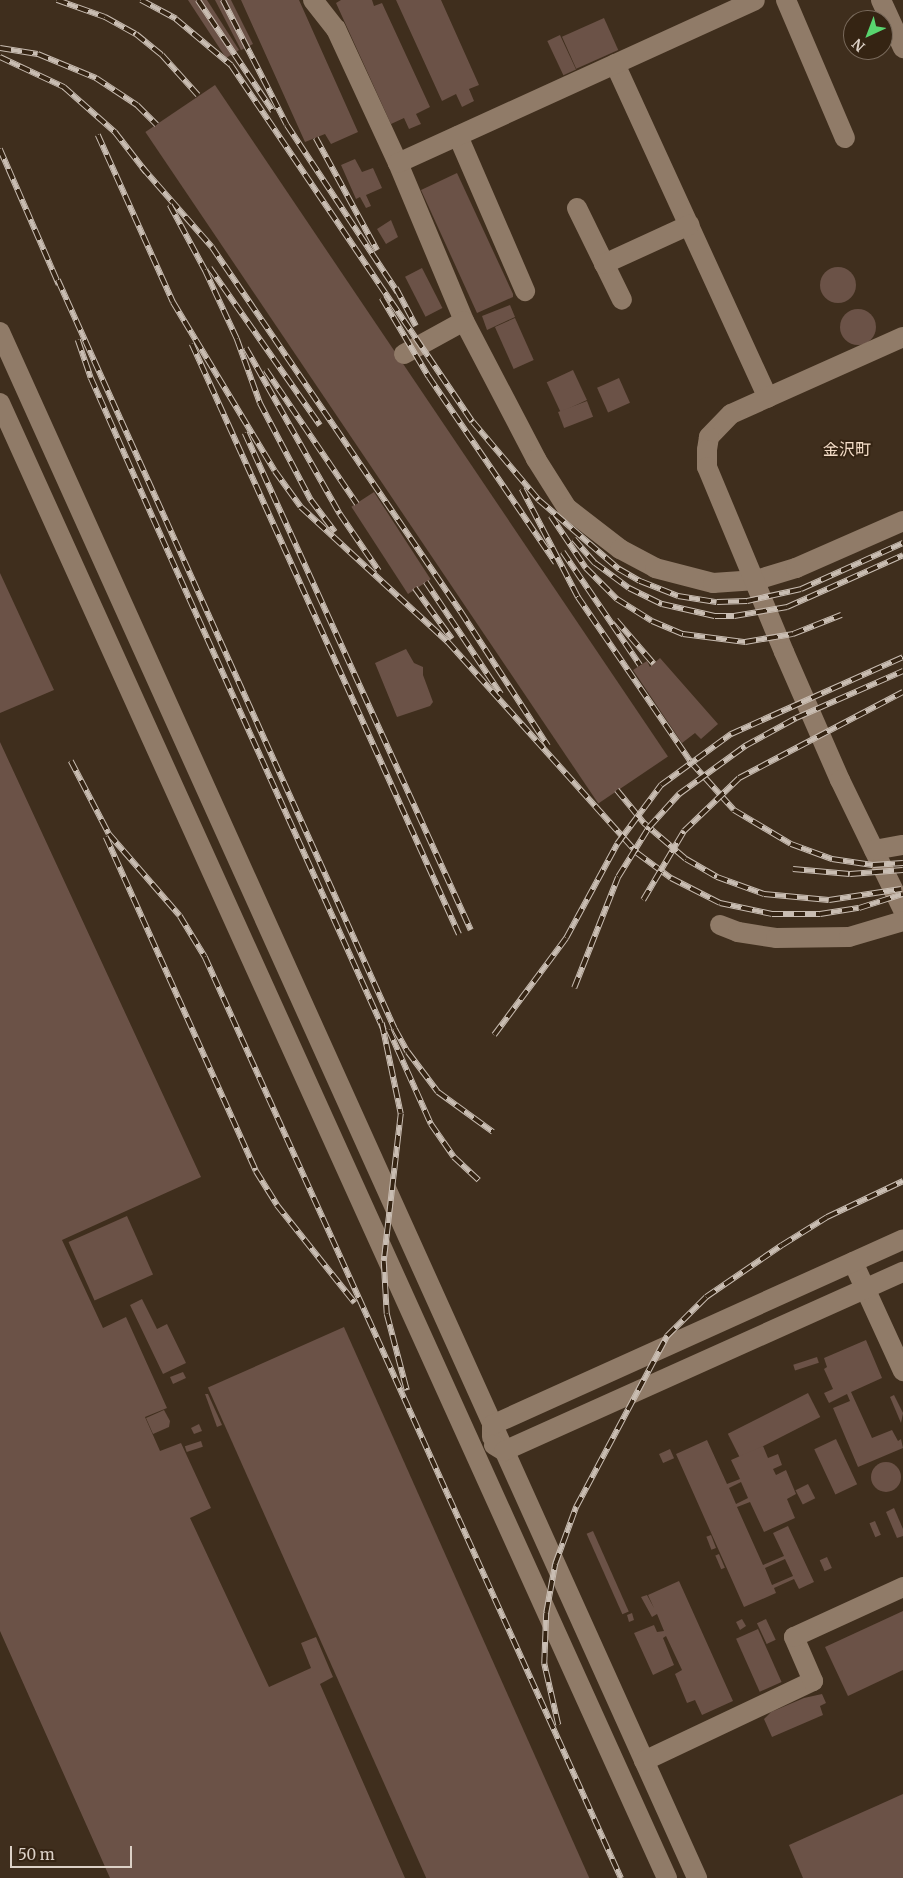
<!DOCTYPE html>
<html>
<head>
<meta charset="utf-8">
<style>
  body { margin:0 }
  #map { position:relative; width:903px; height:1878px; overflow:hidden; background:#3f2e1d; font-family:Merriweather,"Noto Sans JP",serif }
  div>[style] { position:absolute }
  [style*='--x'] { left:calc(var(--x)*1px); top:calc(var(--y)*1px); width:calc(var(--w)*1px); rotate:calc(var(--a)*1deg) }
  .building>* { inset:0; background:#6b5247; transform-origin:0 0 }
  .round { border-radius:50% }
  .minor>* { height:20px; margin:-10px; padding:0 10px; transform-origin:10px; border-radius:10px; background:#907b68 }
  .rail>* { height:5.5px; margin-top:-2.75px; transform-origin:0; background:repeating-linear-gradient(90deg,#352413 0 11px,#c9bdb2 0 22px); box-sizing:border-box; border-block:1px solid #c9bdb2 }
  span { translate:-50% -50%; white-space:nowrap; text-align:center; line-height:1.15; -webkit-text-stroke:4px #352413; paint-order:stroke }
  .quarter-label { font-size:16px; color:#f4ddc8 }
  .north { position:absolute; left:843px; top:10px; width:50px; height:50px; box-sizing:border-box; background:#352413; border:1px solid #78695b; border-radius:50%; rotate:223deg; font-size:14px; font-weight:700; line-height:20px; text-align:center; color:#dcd1c7 }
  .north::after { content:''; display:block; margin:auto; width:18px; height:22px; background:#59d56f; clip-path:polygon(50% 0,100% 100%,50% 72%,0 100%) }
  .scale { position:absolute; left:10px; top:1846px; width:122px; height:22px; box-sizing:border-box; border:2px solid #dcd1c7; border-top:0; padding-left:6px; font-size:15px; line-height:18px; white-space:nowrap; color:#dcd1c7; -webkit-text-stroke:4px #352413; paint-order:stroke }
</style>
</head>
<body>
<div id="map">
  <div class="building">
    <i style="clip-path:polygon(188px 0,207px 0,239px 50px,226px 58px)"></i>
    <i style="clip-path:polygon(215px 0,231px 0,253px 44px,241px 50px)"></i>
    <i style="clip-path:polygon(241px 0,299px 0,358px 132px,331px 144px,325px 134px,305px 142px)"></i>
    <i style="clip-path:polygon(341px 0,372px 0,374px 6px,382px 3px,430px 107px,416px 114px,421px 124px,409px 129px,404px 118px,391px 124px,336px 3px)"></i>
    <i style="clip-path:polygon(396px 0,441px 0,479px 85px,469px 89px,474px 101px,462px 107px,456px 94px,442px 101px)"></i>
    <i style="left:604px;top:18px;width:35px;height:46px;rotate:66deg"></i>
    <i style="left:560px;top:35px;width:38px;height:14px;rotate:65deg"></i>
    <i style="left:215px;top:85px;width:810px;height:84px;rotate:56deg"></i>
    <i style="clip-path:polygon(355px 159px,362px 172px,373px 168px,382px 188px,366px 195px,371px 206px,366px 208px,360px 197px,356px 199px,341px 165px)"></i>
    <i style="clip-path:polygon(457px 173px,513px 294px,513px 297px,477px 313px,421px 190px)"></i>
    <i style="clip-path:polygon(391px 220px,398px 237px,386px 244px,377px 229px)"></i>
    <i class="round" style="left:820px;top:267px;width:36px;height:36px"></i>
    <i style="left:422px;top:268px;width:45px;height:19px;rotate:63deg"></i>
    <i style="clip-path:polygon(510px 305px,515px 317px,487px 330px,482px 316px)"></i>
    <i class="round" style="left:840px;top:309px;width:36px;height:36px"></i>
    <i style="left:515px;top:318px;width:46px;height:22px;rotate:66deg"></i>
    <i style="left:573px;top:370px;width:33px;height:29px;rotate:65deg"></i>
    <i style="left:619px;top:378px;width:27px;height:24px;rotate:66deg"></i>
    <i style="left:587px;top:401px;width:17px;height:31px;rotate:69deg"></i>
    <i style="left:374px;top:492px;width:104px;height:27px;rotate:57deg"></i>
    <i style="clip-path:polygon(0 573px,54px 690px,0 713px)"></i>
    <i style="clip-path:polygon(406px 649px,414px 663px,423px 667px,423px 675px,433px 702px,430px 706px,397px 717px,375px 663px)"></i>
    <i style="clip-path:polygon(660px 658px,718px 724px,701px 739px,695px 733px,682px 743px,633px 670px,647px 661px,650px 667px)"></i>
    <i style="clip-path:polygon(0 742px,201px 1177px,62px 1240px,103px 1328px,126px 1317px,167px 1408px,145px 1417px,160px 1451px,181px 1443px,211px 1508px,190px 1518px,269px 1687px,311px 1668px,301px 1643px,316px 1637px,333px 1677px,320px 1684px,405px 1878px,110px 1878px,0 1631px)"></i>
    <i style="left:127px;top:1216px;width:64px;height:64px;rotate:66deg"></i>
    <i style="clip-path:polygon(142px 1299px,157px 1329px,167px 1324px,186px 1363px,163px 1374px,130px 1305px)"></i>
    <i style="left:344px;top:1327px;width:605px;height:149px;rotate:66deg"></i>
    <i style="clip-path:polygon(866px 1340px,882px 1378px,851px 1392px,872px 1438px,892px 1430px,898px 1441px,901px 1439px,903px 1448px,858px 1467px,833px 1408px,850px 1401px,847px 1394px,829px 1403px,824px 1393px,833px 1389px,824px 1369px,827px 1367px,824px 1358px)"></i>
    <i style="left:817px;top:1357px;width:6px;height:25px;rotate:72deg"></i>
    <i style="clip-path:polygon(183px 1372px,186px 1378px,173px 1384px,170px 1377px)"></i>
    <i style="left:808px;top:1393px;width:27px;height:90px;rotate:63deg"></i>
    <i style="clip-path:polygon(205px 1394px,208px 1394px,222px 1425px,217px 1427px)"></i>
    <i style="clip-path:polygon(894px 1395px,903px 1413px,901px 1423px,890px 1397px)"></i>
    <i style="clip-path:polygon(164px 1410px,170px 1421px,169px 1427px,153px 1434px,146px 1418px)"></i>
    <i style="clip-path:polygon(199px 1424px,202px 1431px,194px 1434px,191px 1428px)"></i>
    <i style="left:836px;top:1439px;width:50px;height:24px;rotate:65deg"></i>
    <i style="clip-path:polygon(evenodd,707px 1440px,727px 1484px,740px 1479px,731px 1460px,763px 1446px,768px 1458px,778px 1454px,782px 1465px,773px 1469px,776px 1475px,786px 1470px,796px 1494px,787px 1499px,795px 1518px,764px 1532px,750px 1502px,737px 1507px,763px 1565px,784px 1556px,773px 1533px,788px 1526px,814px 1582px,799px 1589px,794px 1579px,774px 1588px,776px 1593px,744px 1607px,676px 1454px,707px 1440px,741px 1482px,748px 1498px,736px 1504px,729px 1488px,741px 1482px,707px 1440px,785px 1559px,793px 1576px,772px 1585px,765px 1568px,785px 1559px)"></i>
    <i style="left:201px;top:1441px;width:6px;height:17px;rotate:72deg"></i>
    <i style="left:670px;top:1449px;width:10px;height:12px;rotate:66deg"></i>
    <i class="round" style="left:871px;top:1462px;width:30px;height:30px"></i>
    <i style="left:808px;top:1484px;width:16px;height:14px;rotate:63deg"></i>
    <i style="clip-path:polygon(894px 1508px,903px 1529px,903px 1536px,897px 1538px,886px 1512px)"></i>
    <i style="left:875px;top:1521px;width:15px;height:6px;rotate:67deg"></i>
    <i style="left:593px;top:1531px;width:88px;height:7px;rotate:66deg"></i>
    <i style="left:711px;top:1535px;width:14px;height:5px;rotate:69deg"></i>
    <i style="left:719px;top:1554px;width:15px;height:4px;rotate:67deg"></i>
    <i style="left:827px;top:1557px;width:12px;height:8px;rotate:66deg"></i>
    <i style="clip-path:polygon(679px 1581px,733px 1701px,702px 1715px,695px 1700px,687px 1703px,675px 1674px,682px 1670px,666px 1636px,663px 1638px,674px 1665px,653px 1675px,634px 1633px,654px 1625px,657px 1632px,664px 1631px,657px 1614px,652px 1617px,641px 1597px,647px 1595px,654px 1608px,648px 1595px)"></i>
    <i style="clip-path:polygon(903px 1611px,903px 1670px,848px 1696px,825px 1647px)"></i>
    <i style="clip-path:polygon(632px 1613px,634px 1620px,629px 1622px,627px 1615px)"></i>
    <i style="clip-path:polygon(742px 1619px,746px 1626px,740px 1630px,736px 1622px)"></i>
    <i style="left:766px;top:1619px;width:23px;height:10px;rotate:65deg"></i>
    <i style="left:758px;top:1629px;width:58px;height:24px;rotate:66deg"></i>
    <i style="clip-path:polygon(822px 1694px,826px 1703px,820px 1706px,823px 1715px,772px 1737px,764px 1719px,771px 1712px,804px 1698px)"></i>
    <i style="clip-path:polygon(903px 1794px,903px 1878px,803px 1878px,789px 1845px)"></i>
  </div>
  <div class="minor">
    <i style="--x:313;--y:0;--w:37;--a:52"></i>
    <i style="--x:336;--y:29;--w:148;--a:65.2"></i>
    <i style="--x:398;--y:163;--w:171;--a:67.3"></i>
    <i style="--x:464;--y:321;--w:156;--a:62.4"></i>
    <i style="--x:536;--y:459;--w:58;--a:57.7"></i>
    <i style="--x:567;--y:508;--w:67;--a:37.7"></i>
    <i style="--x:620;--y:549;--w:40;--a:28"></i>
    <i style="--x:655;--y:568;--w:60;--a:14.5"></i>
    <i style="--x:713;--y:583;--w:43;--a:-4"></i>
    <i style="--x:756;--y:580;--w:42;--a:-16.7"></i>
    <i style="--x:796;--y:568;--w:117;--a:-23.7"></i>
    <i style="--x:786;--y:0;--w:150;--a:66.9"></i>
    <i style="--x:881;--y:0;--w:53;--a:65.4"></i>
    <i style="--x:615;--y:64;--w:367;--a:65.4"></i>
    <i style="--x:458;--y:136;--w:169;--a:66.6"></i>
    <i style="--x:398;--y:163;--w:392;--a:-24.5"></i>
    <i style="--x:577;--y:208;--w:102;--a:63.9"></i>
    <i style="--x:604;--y:264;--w:94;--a:-24.6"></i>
    <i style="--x:0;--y:332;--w:1696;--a:65.73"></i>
    <i style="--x:903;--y:337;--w:188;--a:155.9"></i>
    <i style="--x:731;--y:414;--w:32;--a:134"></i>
    <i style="--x:709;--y:437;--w:13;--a:99"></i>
    <i style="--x:707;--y:450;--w:17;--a:90"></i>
    <i style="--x:707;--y:467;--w:200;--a:67.4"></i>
    <i style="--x:784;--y:652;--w:140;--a:66.4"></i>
    <i style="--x:840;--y:780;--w:144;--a:64.1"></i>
    <i style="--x:404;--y:354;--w:68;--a:-28.8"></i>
    <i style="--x:0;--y:403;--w:1619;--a:65.67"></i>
    <i style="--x:874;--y:850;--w:29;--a:-10"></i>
    <i style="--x:720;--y:925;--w:19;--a:21"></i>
    <i style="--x:738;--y:932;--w:38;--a:9"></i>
    <i style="--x:776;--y:938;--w:73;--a:-0.8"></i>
    <i style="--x:849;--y:937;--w:56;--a:-16.5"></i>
    <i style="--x:853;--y:1262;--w:120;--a:65.4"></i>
    <i style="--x:492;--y:1437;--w:12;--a:-90"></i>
    <i style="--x:492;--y:1425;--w:451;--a:-24.3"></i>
    <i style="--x:494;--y:1445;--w:12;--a:31"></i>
    <i style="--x:504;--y:1451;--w:437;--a:-24.2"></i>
    <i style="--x:644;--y:1761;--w:187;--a:-25.3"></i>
    <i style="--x:813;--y:1681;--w:48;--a:-113.4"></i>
    <i style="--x:794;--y:1637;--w:120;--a:-24.6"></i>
  </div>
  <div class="rail">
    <i style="--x:57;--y:0;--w:51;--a:19.5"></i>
    <i style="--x:105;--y:17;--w:35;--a:29"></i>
    <i style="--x:136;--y:34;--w:33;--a:39"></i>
    <i style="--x:162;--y:55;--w:54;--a:48"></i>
    <i style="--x:141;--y:0;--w:40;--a:28"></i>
    <i style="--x:176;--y:19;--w:72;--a:39.9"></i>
    <i style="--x:231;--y:65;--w:431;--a:55.9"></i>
    <i style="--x:473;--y:422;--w:102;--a:49.8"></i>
    <i style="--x:539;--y:500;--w:106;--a:40.8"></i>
    <i style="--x:619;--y:569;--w:24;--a:30"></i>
    <i style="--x:640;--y:581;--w:41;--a:21.5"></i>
    <i style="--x:678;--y:596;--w:39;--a:9"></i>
    <i style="--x:717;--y:602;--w:30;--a:-2"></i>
    <i style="--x:747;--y:601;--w:55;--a:-12.5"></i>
    <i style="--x:801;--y:589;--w:112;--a:-24.3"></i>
    <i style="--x:198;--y:0;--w:134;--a:56"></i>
    <i style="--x:223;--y:0;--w:140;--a:62.9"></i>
    <i style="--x:287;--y:125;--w:201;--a:56.5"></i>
    <i style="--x:0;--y:48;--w:38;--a:9"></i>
    <i style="--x:38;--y:54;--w:63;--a:22.5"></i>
    <i style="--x:96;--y:78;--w:49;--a:33.4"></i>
    <i style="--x:137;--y:105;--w:28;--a:45"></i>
    <i style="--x:0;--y:57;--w:71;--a:25.1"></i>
    <i style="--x:64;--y:87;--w:68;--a:41.4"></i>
    <i style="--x:115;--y:132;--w:51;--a:52.2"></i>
    <i style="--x:98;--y:135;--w:183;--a:65.8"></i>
    <i style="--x:173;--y:302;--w:197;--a:58.9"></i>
    <i style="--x:275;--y:471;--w:44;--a:54.2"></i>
    <i style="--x:301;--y:507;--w:200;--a:42.6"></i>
    <i style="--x:448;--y:642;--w:283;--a:48.1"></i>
    <i style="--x:637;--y:853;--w:42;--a:36.3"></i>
    <i style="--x:671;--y:878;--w:55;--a:27"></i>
    <i style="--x:720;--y:903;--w:53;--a:11.9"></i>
    <i style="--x:772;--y:914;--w:48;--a:0"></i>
    <i style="--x:820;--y:914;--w:39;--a:-9"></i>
    <i style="--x:859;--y:908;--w:46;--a:-17.7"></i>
    <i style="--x:316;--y:138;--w:128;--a:61.4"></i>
    <i style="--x:0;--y:149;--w:148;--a:66.5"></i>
    <i style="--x:142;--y:167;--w:106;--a:48.8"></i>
    <i style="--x:212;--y:247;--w:442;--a:55.7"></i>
    <i style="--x:461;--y:612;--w:160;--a:57"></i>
    <i style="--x:170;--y:205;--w:74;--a:61.7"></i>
    <i style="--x:205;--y:270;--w:76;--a:65.1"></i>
    <i style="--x:237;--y:339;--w:68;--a:70.2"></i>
    <i style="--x:260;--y:403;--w:110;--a:62.3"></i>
    <i style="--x:311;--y:500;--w:40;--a:53"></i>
    <i style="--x:210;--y:268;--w:192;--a:55"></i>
    <i style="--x:58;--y:280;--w:821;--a:65.78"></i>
    <i style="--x:395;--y:1029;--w:26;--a:61"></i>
    <i style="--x:408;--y:1052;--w:50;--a:53.1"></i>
    <i style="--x:438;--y:1092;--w:68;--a:36"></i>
    <i style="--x:396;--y:288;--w:43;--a:62.2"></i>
    <i style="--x:382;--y:298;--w:92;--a:59.3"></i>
    <i style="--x:429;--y:377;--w:225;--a:55.7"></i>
    <i style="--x:78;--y:340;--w:40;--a:71.1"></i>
    <i style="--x:91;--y:378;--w:153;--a:66.1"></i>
    <i style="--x:153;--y:518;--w:562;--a:65.72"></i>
    <i style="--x:192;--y:344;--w:648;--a:65.65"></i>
    <i style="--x:246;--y:348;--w:191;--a:60.5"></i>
    <i style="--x:340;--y:514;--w:69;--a:55.6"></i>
    <i style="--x:266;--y:370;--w:162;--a:55.8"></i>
    <i style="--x:245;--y:433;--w:546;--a:65.55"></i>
    <i style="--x:522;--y:489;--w:122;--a:62.6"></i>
    <i style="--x:578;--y:597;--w:200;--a:55.6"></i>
    <i style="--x:691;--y:762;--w:64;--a:48.1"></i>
    <i style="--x:734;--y:810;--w:66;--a:30.8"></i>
    <i style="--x:791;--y:844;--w:44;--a:20.1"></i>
    <i style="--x:832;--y:859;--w:41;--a:8.3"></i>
    <i style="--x:873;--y:865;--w:30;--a:-4"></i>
    <i style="--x:551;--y:516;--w:63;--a:56.1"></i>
    <i style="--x:586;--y:568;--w:44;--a:45"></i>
    <i style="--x:617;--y:599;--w:41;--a:32.2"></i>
    <i style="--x:652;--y:621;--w:34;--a:23"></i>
    <i style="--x:683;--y:634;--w:63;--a:7.4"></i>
    <i style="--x:745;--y:642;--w:49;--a:-9.5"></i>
    <i style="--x:793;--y:634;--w:52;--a:-21.6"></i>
    <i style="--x:574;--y:539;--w:32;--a:49"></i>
    <i style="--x:595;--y:563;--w:42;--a:36.3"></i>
    <i style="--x:629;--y:588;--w:37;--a:26"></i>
    <i style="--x:662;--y:604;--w:54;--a:12.8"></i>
    <i style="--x:715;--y:616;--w:19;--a:0"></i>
    <i style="--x:734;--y:616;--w:54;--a:-9.6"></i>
    <i style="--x:787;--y:607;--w:127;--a:-24.1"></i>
    <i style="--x:563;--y:552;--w:137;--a:55.7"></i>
    <i style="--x:426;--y:582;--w:135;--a:56.2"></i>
    <i style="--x:415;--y:588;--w:63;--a:54"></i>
    <i style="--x:616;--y:620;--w:58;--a:49.2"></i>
    <i style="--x:71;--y:761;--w:82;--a:62.5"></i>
    <i style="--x:109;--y:834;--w:108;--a:49.1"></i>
    <i style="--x:180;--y:916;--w:48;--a:58.6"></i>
    <i style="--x:205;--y:957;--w:1011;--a:65.69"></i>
    <i style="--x:617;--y:790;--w:43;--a:50.7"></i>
    <i style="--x:644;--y:823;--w:55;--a:40.6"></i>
    <i style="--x:686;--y:859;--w:36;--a:30"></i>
    <i style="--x:717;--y:877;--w:50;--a:19.9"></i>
    <i style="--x:764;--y:894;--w:65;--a:5.3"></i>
    <i style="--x:829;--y:900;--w:73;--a:-8.7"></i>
    <i style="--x:106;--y:837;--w:366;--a:65.8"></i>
    <i style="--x:256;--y:1171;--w:40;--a:58"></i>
    <i style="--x:277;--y:1205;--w:125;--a:51.5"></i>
    <i style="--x:793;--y:869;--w:57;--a:5"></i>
    <i style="--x:850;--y:874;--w:53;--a:-4.3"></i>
    <i style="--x:643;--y:900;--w:80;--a:-59.3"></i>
    <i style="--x:684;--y:831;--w:76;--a:-43.9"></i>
    <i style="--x:739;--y:778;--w:185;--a:-27.7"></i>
    <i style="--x:574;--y:988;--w:119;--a:-68.4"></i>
    <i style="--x:618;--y:877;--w:59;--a:-58.2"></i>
    <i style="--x:649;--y:827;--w:45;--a:-47.7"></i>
    <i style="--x:679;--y:794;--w:82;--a:-36"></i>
    <i style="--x:745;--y:746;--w:58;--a:-28.8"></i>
    <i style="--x:796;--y:718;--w:117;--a:-23.7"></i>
    <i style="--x:382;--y:1023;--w:93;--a:78.2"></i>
    <i style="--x:401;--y:1114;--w:148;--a:96.6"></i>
    <i style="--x:384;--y:1261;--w:53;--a:86.8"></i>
    <i style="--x:387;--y:1314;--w:79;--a:75.3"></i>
    <i style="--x:389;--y:1030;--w:103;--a:65.9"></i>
    <i style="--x:431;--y:1124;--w:40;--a:55.1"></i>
    <i style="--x:454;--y:1157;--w:34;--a:43"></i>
    <i style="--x:494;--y:1035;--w:121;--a:-53.4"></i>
    <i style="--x:566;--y:938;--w:107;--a:-61.5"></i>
    <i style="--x:617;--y:844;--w:74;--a:-53.3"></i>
    <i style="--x:661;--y:785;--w:87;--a:-36.1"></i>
    <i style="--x:731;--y:734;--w:188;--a:-24.1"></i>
    <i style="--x:558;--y:1725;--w:63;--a:-102.9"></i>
    <i style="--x:544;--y:1664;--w:51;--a:-87.8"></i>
    <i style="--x:546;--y:1613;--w:50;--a:-79.6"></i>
    <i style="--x:555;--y:1564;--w:61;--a:-69.8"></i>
    <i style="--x:576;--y:1507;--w:194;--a:-62"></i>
    <i style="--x:667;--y:1336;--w:55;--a:-45"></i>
    <i style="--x:706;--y:1297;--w:92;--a:-34.4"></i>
    <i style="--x:782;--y:1245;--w:53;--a:-31.9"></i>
    <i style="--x:827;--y:1217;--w:84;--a:-25.3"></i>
  </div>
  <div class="quarter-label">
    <span style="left:847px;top:449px">金沢町</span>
  </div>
  <div class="north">N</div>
  <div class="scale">50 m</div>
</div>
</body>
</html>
